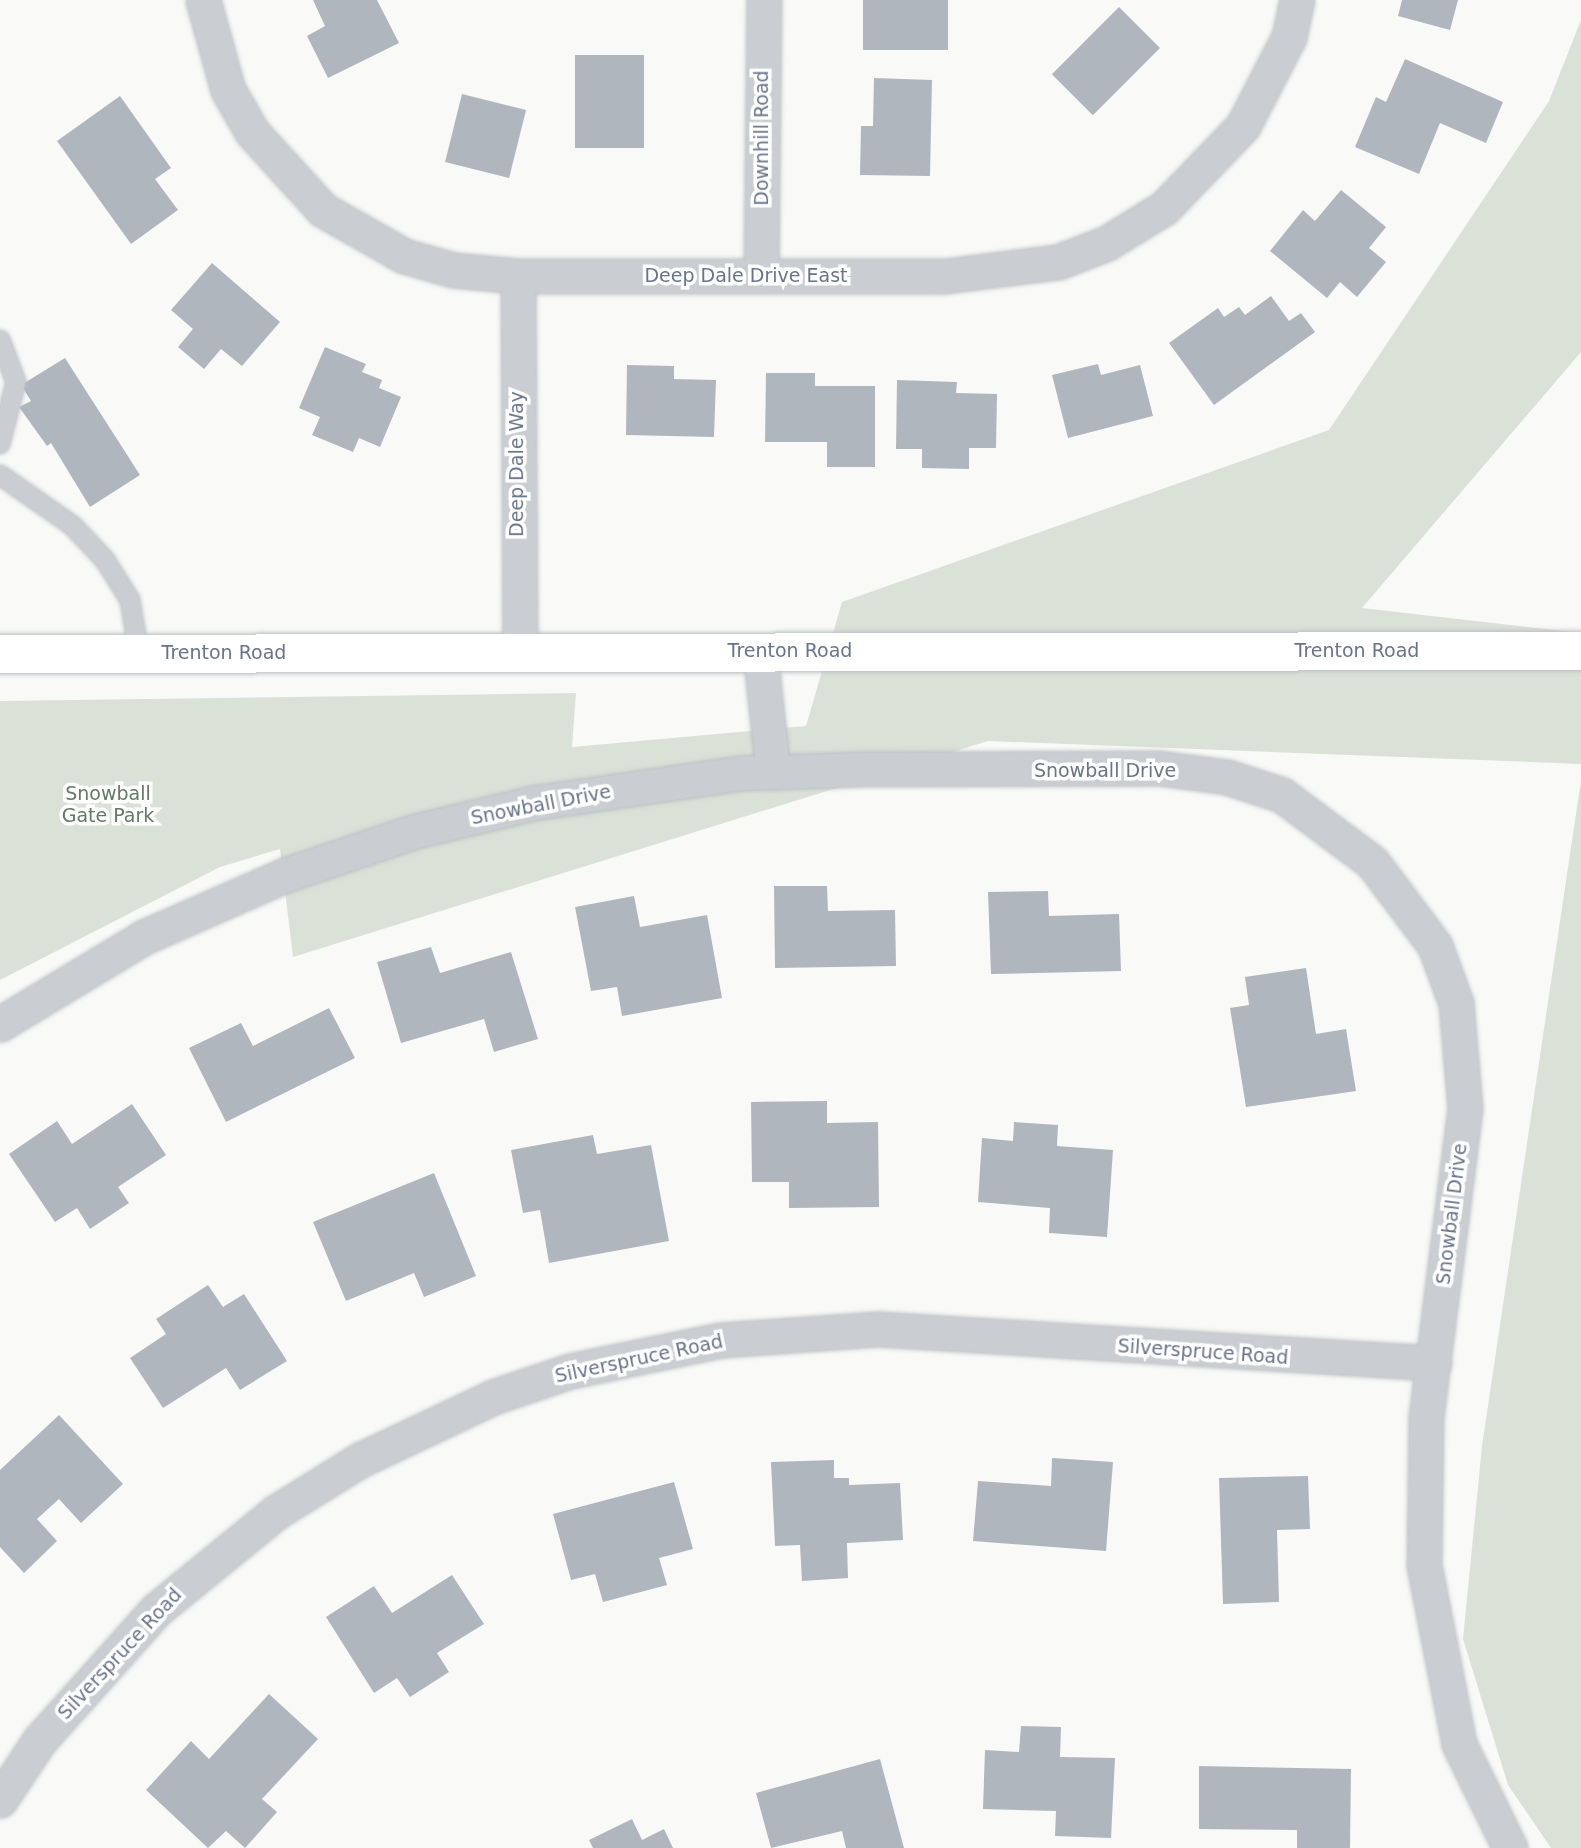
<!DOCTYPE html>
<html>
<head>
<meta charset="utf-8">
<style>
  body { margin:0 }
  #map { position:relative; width:1581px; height:1848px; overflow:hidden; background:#f9faf7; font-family:"DejaVu Sans",sans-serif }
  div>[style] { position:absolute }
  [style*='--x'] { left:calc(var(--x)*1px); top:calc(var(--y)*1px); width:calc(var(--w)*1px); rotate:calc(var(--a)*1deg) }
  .green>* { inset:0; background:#dae2d8 }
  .building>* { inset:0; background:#b0b6be; transform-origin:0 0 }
  .roads { filter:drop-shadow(0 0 2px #bcc0c5) drop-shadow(0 0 2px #bcc0c5) }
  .service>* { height:18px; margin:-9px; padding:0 9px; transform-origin:9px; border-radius:9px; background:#cacdd1 }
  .minor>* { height:33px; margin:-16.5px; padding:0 16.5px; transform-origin:16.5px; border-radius:16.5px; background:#cacdd1 }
  .secondary>* { height:38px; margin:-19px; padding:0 19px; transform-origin:19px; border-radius:19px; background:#fff }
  span { translate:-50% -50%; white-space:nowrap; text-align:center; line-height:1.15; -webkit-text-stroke:7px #fff; paint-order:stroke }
  .street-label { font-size:19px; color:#687489 }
  .park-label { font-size:19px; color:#647a63 }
</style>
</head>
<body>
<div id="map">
  <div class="green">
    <i style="clip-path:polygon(1581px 20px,1581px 352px,1362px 608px,1581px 633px,1581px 764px,988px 741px,293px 957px,280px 849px,220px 867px,0 980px,0 701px,576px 693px,572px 747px,806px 726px,842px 602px,1329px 430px,1549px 101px)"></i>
    <i style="clip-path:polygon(1581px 780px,1581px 1848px,1551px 1848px,1508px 1785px,1463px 1639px,1482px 1446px)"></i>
  </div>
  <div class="building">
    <i style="clip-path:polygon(313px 0,377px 0,399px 43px,328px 78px,307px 36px,325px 26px)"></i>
    <i style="left:863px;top:0;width:85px;height:50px"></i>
    <i style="clip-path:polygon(1402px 0,1458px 0,1450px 30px,1398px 16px)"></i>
    <i style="left:1119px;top:7px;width:58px;height:95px;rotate:45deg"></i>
    <i style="left:575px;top:55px;width:69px;height:93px"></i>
    <i style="clip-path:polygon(1405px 59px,1503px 102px,1486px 143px,1440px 123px,1419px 174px,1355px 147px,1376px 97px,1386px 102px)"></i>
    <i style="clip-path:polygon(874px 78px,932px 80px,930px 176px,860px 175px,861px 126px,873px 126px)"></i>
    <i style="left:462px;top:94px;width:66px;height:70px;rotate:14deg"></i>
    <i style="clip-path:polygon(120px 96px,171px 168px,155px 179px,178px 210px,131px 244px,57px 141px)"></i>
    <i style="clip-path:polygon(1341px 190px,1386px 227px,1369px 248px,1386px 262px,1357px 297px,1340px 282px,1327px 298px,1270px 251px,1303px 210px,1315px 221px)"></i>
    <i style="clip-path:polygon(212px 263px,280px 322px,242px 366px,221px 349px,204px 369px,178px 347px,193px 329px,171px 310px)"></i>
    <i style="clip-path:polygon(1271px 296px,1289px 321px,1301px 313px,1315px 332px,1214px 405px,1169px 343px,1218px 308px,1224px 317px,1239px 307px,1245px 315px)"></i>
    <i style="clip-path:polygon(325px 347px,366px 364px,362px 372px,382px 380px,379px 388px,401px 397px,380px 447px,359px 438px,353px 452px,312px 435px,320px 417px,299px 408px)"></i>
    <i style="clip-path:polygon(65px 358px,140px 475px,90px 507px,51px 443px,47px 446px,19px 407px,31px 401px,21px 385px)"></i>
    <i style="clip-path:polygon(1098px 364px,1101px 375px,1140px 365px,1153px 416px,1068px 438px,1052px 375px)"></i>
    <i style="clip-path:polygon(627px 365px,674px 366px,674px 379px,716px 380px,714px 437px,626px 435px)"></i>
    <i style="clip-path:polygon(766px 373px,815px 373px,815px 386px,875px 386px,875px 467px,827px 467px,827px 442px,765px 442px)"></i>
    <i style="clip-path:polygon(897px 380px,957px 382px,956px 393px,997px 394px,996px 448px,969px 448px,969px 469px,922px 468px,922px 449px,896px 449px)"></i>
    <i style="clip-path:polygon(774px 886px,827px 886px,828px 911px,895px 910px,896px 966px,775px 968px)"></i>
    <i style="clip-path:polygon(1048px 891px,1049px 916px,1119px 914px,1121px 971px,991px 974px,988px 892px)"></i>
    <i style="clip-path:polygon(634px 896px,640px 927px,707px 915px,722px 998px,622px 1016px,617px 987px,591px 991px,575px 907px)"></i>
    <i style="clip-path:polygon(431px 947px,440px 973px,511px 952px,538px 1039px,494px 1052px,484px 1019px,401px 1043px,377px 962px)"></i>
    <i style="clip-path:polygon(1306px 968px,1316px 1034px,1346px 1029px,1356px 1091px,1246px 1107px,1230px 1008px,1249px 1005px,1245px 977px)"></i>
    <i style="clip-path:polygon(329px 1008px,355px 1058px,226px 1122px,189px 1048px,241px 1023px,253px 1046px)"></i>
    <i style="clip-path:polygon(827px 1101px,827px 1123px,878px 1122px,879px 1207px,789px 1208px,789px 1182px,752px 1182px,751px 1102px)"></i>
    <i style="clip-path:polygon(132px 1104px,166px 1155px,118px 1187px,129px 1203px,90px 1229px,77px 1208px,55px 1222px,9px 1154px,57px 1121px,72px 1144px)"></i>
    <i style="clip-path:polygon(1014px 1122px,1058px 1125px,1057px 1146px,1113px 1150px,1107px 1237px,1049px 1233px,1050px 1208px,978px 1202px,982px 1138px,1013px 1141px)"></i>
    <i style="clip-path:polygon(593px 1135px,597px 1154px,651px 1145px,669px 1241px,549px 1263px,540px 1210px,523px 1213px,511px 1150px)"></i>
    <i style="clip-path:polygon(434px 1173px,476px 1276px,424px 1297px,414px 1273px,346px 1301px,313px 1222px)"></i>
    <i style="clip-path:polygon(208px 1285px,223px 1307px,244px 1294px,287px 1361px,240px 1390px,226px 1368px,163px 1408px,130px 1358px,166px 1334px,156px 1319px)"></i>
    <i style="clip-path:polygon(59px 1415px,123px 1484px,81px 1523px,59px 1499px,37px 1519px,57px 1541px,24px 1573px,0 1547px,0 1470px)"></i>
    <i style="clip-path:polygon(1052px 1458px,1113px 1462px,1106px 1551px,973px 1541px,978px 1481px,1051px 1486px)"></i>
    <i style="clip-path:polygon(834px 1460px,834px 1478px,849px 1478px,849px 1485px,900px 1483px,903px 1540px,847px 1543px,848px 1578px,802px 1581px,800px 1545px,775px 1546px,771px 1462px)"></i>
    <i style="clip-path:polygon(1308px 1476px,1310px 1529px,1277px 1530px,1279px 1602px,1223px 1604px,1219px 1478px)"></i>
    <i style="clip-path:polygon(674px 1482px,693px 1549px,659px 1558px,667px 1585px,603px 1602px,595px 1574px,571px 1580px,553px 1514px)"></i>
    <i style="clip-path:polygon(452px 1575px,484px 1624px,437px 1653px,449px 1672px,410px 1697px,397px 1678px,374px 1693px,326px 1617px,374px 1586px,392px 1613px)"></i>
    <i style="clip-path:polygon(269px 1694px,318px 1739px,262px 1799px,277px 1812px,245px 1848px,226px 1831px,208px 1848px,146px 1790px,191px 1741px,209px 1759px)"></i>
    <i style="clip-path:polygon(1021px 1726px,1061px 1727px,1060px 1757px,1115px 1758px,1111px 1838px,1055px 1836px,1056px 1811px,983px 1809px,985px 1750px,1019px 1752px)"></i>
    <i style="clip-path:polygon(880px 1759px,904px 1848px,846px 1848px,842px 1831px,771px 1848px,756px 1793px)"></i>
    <i style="clip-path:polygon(1199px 1766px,1351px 1769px,1350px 1848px,1297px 1848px,1297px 1830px,1199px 1829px)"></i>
    <i style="clip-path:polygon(632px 1819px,642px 1840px,664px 1829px,673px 1848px,593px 1848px,589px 1840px)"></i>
  </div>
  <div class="roads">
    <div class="service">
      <i style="--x:0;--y:340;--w:45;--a:69.1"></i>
      <i style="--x:16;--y:382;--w:64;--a:104.5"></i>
      <i style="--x:0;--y:475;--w:89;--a:34.9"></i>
      <i style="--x:73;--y:526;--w:47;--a:46.7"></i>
      <i style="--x:105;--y:560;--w:47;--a:58"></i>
      <i style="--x:130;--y:600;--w:55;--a:80.5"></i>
    </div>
    <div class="minor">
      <i style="--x:203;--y:0;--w:93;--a:74.5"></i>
      <i style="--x:228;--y:90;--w:48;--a:60.3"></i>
      <i style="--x:252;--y:132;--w:105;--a:47.7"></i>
      <i style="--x:323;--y:210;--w:93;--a:29.6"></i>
      <i style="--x:404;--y:256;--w:51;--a:15.9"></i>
      <i style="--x:453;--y:270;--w:65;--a:5.3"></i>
      <i style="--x:518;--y:276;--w:427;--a:0"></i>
      <i style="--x:945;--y:276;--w:114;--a:-7.1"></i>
      <i style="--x:1058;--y:262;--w:53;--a:-21.2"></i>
      <i style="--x:1107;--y:243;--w:67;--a:-31.6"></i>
      <i style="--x:1164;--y:208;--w:114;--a:-46.1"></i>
      <i style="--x:1243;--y:126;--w:100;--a:-62.7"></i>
      <i style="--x:1289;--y:37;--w:38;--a:-78"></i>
      <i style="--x:518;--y:276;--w:375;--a:89.7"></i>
      <i style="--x:761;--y:276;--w:276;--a:-89.4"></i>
      <i style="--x:760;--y:651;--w:122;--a:83.9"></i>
      <i style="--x:0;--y:1024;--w:168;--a:-31.1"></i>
      <i style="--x:144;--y:937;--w:154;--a:-23.7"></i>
      <i style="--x:285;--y:875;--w:138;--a:-18.6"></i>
      <i style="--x:416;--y:831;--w:120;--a:-13.5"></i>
      <i style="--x:533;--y:803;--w:209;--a:-8.2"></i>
      <i style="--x:740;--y:773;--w:125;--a:-1.8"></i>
      <i style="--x:865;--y:769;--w:294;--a:-0.2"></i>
      <i style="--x:1159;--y:768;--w:69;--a:7.5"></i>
      <i style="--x:1227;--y:777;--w:58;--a:18.1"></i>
      <i style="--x:1282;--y:795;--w:112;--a:36.7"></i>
      <i style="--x:1372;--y:862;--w:105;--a:53.1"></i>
      <i style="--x:1435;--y:946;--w:61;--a:69.8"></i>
      <i style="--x:1456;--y:1003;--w:105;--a:85.1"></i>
      <i style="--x:1465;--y:1108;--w:312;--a:97.2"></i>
      <i style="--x:1426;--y:1418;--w:147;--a:90.8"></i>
      <i style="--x:1424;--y:1565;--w:182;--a:78.9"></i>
      <i style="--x:1459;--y:1744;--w:116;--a:63.9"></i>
      <i style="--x:0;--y:1800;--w:71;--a:-56.5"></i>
      <i style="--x:39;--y:1741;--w:176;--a:-48.2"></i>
      <i style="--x:156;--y:1610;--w:155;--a:-39.2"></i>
      <i style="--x:276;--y:1512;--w:99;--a:-31.8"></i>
      <i style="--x:360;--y:1460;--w:147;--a:-25.3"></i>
      <i style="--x:493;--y:1397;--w:81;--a:-18.7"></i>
      <i style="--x:570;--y:1371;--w:154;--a:-11.6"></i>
      <i style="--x:721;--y:1340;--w:157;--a:-4"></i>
      <i style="--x:878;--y:1329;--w:557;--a:3.5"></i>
    </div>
    <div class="secondary">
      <i style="--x:0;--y:654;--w:1581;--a:-0.11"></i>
    </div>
  </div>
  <div class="street-label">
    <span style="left:762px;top:138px;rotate:-90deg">Downhill Road</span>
    <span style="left:746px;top:276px">Deep Dale Drive East</span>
    <span style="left:517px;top:464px;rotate:-90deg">Deep Dale Way</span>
    <span style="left:790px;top:651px">Trenton Road</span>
    <span style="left:1357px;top:651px">Trenton Road</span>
    <span style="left:224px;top:653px">Trenton Road</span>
    <span style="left:1105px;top:771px">Snowball Drive</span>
    <span style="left:541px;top:805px;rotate:-11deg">Snowball Drive</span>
    <span style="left:1452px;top:1214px;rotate:-83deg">Snowball Drive</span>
    <span style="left:1203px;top:1352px;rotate:4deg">Silverspruce Road</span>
    <span style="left:639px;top:1359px;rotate:-12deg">Silverspruce Road</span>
    <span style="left:120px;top:1654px;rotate:-47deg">Silverspruce Road</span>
  </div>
  <div class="park-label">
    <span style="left:108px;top:805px">Snowball<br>Gate Park</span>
  </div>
</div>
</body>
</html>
